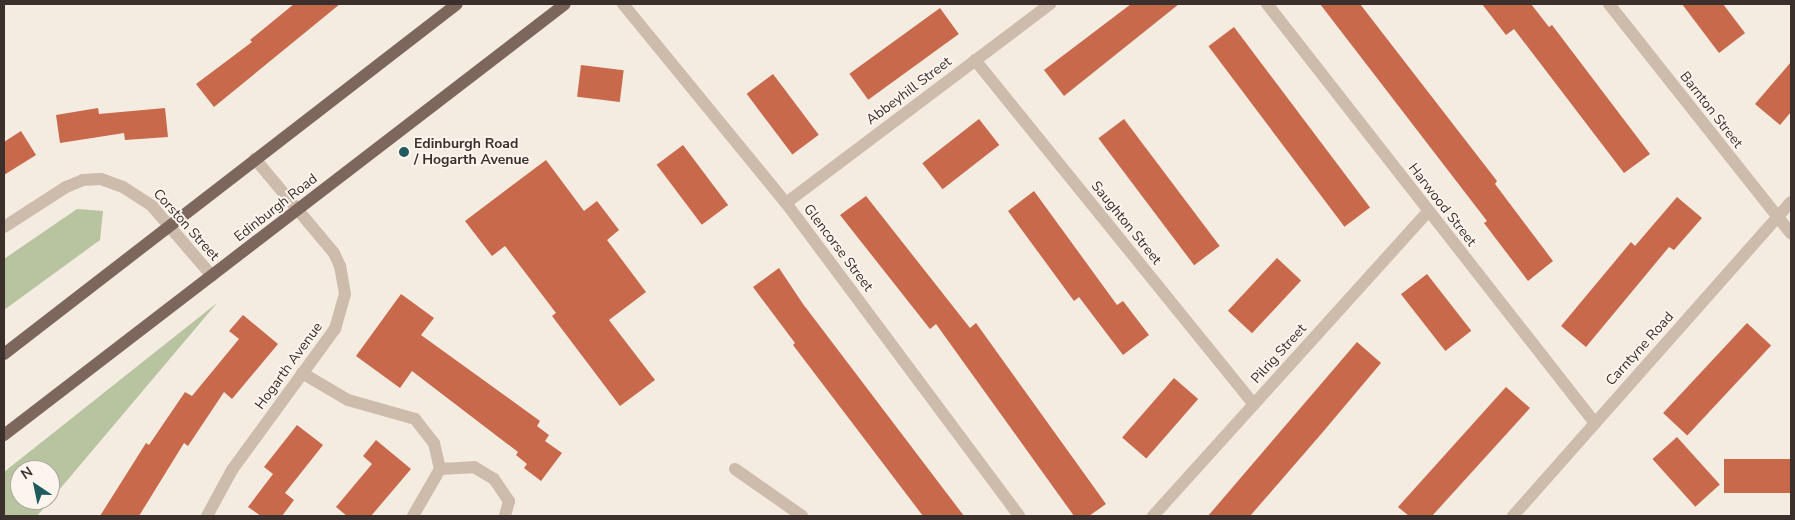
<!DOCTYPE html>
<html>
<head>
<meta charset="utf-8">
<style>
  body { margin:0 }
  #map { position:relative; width:1795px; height:520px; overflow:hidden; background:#f4ebe1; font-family:"Nunito Sans",sans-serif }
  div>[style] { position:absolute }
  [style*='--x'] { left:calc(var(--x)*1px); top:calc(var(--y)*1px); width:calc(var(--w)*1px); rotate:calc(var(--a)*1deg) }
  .green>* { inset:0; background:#b8c4a0 }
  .building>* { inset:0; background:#c8694b; transform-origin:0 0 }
  .minor>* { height:12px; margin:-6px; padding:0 6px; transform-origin:6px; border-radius:6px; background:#cdbbac }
  .tertiary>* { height:12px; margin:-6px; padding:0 6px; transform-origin:6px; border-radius:6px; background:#cdbbac }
  .primary>* { height:12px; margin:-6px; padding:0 6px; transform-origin:6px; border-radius:6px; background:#7d675c }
  .dots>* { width:14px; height:14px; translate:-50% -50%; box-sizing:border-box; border:2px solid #fbf5ee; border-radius:50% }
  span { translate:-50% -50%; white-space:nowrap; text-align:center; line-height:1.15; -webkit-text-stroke:4px #fbf5ee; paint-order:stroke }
  .street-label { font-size:14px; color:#3b302b }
  .poi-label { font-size:14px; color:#3b302b; font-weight:700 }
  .left { translate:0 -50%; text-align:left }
  .frame { position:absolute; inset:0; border:5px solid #3b302b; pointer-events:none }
  .north { position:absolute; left:10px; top:460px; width:50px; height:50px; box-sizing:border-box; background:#fbf5ee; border:1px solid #aea6a0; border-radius:50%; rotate:326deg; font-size:14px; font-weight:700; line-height:20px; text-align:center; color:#3b302b }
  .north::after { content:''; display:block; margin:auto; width:18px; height:22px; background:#1f5a5e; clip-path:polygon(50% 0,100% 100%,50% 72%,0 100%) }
</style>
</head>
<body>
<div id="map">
  <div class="green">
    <i style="clip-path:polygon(77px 209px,103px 211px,100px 240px,4px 310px,4px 259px)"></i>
    <i style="clip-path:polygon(evenodd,217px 303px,37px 516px,4px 516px,4px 472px,217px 303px,20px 470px,50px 470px,50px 500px,20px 500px,20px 470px)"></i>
  </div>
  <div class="building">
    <i style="clip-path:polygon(294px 4px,340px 4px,214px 107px,196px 84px,252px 42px,250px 40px)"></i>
    <i style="clip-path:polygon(1131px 4px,1179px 4px,1064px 96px,1044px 70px)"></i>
    <i style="clip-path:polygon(1320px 4px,1360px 4px,1497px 181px,1495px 184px,1553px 261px,1528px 281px,1484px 223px,1487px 221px)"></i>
    <i style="clip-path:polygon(1482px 4px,1531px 4px,1549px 27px,1552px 25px,1650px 154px,1624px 173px,1514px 29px,1506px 35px)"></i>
    <i style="clip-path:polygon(1682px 4px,1723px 4px,1745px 33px,1719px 53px)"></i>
    <i style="left:940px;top:8px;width:32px;height:112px;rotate:54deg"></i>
    <i style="left:1234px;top:27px;width:226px;height:32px;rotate:53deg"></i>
    <i style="clip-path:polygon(1791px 62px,1791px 112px,1780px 125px,1755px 104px)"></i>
    <i style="left:581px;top:65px;width:43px;height:32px;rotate:7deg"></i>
    <i style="left:773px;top:74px;width:76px;height:33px;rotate:53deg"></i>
    <i style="clip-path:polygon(98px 108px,99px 114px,165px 108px,168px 137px,125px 140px,124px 133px,60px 143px,56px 115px)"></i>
    <i style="left:979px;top:119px;width:33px;height:72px;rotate:52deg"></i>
    <i style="left:1124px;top:119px;width:159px;height:32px;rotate:53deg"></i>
    <i style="clip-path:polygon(21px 131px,36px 155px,4px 175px,4px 142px)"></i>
    <i style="left:683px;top:145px;width:75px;height:33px;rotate:53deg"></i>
    <i style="clip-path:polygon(546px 160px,584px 211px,597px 201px,619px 230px,607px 240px,646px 292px,609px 320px,655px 380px,620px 406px,552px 316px,556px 313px,505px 246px,492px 256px,465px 221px)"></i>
    <i style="clip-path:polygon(1034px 191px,1117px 305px,1123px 301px,1149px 335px,1123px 355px,1079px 297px,1074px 301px,1008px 211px)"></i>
    <i style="clip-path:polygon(866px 196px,970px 328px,976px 323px,1106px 504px,1089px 516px,1074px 516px,936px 324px,930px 329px,840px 215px)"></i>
    <i style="clip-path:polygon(1677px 197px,1702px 218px,1674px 250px,1669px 247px,1586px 347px,1561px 326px,1631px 242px,1635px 246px)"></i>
    <i style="left:1277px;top:258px;width:33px;height:72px;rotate:43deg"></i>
    <i style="clip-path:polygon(779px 268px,803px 304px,964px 516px,923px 516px,793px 345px,795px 343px,753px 287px)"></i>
    <i style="left:1427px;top:274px;width:72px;height:33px;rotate:52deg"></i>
    <i style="clip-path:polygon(401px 294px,434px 318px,421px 335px,540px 421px,537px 426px,549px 435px,545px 441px,562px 453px,541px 481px,524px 468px,527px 464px,516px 455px,518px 452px,412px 371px,400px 388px,356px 356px)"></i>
    <i style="clip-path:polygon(243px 315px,278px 344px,232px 399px,224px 392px,188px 446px,184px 443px,139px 516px,100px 516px,146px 443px,149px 445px,185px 392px,192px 396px,239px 339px,229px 331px)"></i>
    <i style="left:1747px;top:323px;width:33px;height:123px;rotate:43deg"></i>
    <i style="clip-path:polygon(1357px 342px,1381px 363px,1322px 433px,1250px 516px,1208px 516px)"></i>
    <i style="left:1174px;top:378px;width:32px;height:79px;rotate:41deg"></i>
    <i style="clip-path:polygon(1506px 387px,1530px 408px,1432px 516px,1409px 516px,1398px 507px)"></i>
    <i style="clip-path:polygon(297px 425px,323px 445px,285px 493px,294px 500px,282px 516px,261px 516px,248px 507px,273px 474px,264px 467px)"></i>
    <i style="left:1677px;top:437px;width:64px;height:33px;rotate:48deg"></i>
    <i style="clip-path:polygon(376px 440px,411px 469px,371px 516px,347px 516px,336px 507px,372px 464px,363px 456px)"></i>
    <i style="left:1791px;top:459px;width:34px;height:67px;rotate:90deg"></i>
  </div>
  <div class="minor">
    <i style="--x:623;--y:4;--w:257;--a:50.7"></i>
    <i style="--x:786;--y:203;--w:390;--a:53.3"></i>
    <i style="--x:1267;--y:4;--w:532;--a:51.95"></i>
    <i style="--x:1609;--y:4;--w:293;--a:51.6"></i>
    <i style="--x:975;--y:60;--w:443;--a:51"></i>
    <i style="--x:786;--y:203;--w:331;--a:-37"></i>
    <i style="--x:4;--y:227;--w:74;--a:-32.8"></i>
    <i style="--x:66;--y:187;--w:18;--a:-22"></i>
    <i style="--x:83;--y:180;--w:18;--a:-3"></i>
    <i style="--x:101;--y:179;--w:23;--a:20"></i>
    <i style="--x:123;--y:187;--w:35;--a:33"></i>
    <i style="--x:152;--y:206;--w:92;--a:49.4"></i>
    <i style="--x:302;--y:373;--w:53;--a:30.4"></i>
    <i style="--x:348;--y:400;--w:70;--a:15.8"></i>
    <i style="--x:415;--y:419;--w:31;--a:52"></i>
    <i style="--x:434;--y:443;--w:27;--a:77"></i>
    <i style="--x:440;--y:469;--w:54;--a:119.9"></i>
    <i style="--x:440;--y:469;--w:34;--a:-3"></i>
    <i style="--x:474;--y:467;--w:23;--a:31"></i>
    <i style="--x:494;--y:479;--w:27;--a:56"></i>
    <i style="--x:509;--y:501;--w:16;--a:105"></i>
    <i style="--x:735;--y:469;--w:82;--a:35"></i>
    <i style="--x:207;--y:516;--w:52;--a:-61.5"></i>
    <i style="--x:232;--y:470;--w:175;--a:-53.9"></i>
    <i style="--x:335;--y:329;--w:36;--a:-74"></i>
    <i style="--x:345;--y:294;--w:28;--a:-100"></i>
    <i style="--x:340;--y:266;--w:14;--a:-115"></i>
    <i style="--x:334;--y:253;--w:123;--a:-130"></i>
    <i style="--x:1153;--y:516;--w:410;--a:-47.9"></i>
  </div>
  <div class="tertiary">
    <i style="--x:1513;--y:516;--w:419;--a:-48.5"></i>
  </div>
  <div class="primary">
    <i style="--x:4;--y:354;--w:572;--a:-37.69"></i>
    <i style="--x:4;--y:435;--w:707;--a:-37.53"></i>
  </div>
  <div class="dots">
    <i style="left:404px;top:152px;background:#1f5a5e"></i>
  </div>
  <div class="street-label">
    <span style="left:909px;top:91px;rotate:-37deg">Abbeyhill Street</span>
    <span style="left:1711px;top:110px;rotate:52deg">Barnton Street</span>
    <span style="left:1442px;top:205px;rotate:52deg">Harwood Street</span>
    <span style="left:276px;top:208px;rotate:-38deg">Edinburgh Road</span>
    <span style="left:1126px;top:223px;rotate:51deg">Saughton Street</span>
    <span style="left:186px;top:225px;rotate:48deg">Corston Street</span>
    <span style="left:838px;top:248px;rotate:53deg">Glencorse Street</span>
    <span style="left:1640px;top:349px;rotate:-48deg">Carntyne Road</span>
    <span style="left:1279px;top:354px;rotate:-48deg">Pilrig Street</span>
    <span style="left:289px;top:366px;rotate:-54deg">Hogarth Avenue</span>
  </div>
  <div class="poi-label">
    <span class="left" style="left:414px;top:152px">Edinburgh Road<br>/ Hogarth Avenue</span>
  </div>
  <div class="frame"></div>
  <div class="north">N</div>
</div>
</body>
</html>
